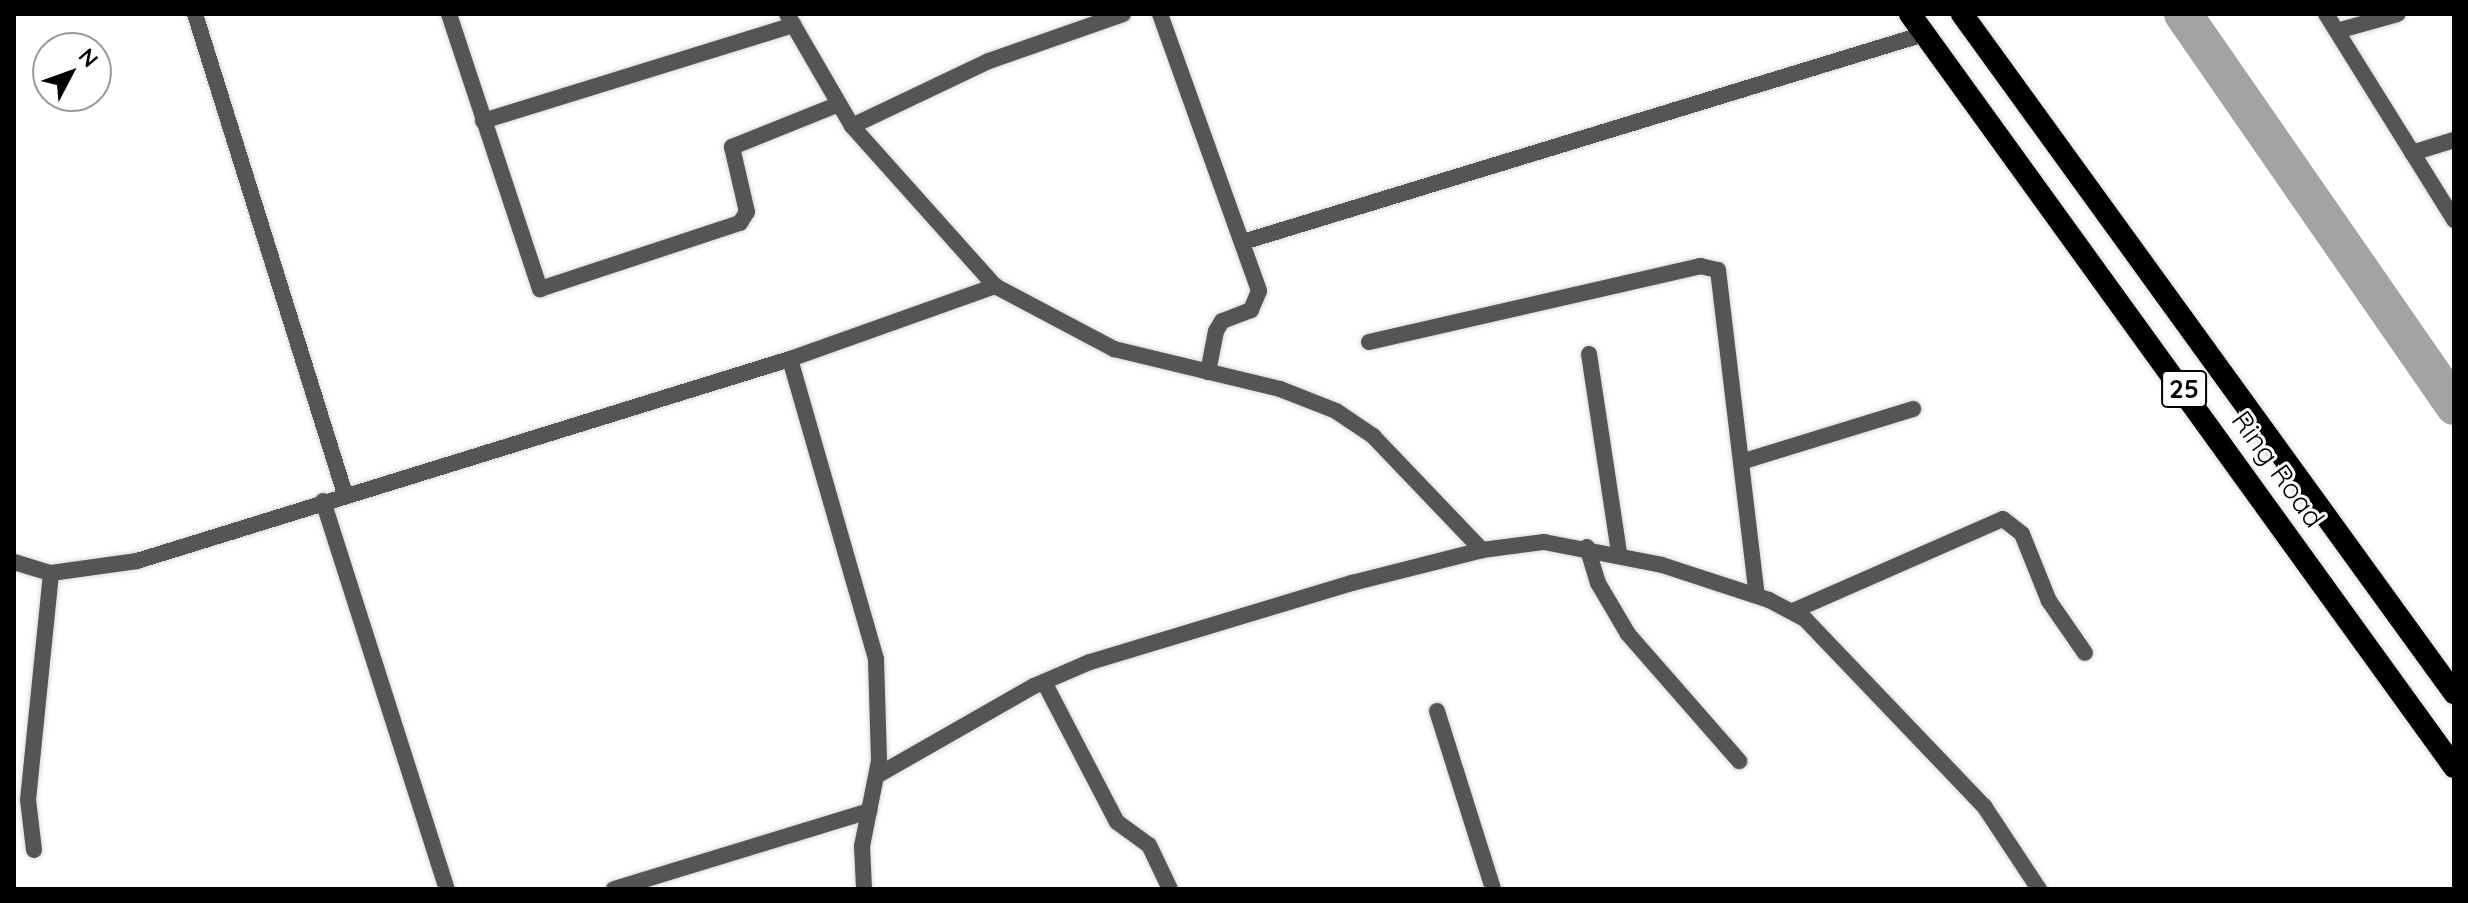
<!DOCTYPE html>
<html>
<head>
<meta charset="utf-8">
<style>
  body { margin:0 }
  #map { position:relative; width:2468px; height:903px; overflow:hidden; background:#fff; font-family:Quicksand,sans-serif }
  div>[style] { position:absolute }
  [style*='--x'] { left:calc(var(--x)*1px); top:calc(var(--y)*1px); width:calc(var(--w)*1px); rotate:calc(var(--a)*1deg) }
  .canal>* { height:38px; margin:-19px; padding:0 19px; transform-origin:19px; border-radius:19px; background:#a3a3a3 }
  .roads { filter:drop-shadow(0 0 2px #dbdbdb) drop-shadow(0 0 2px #dbdbdb) }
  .minor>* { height:16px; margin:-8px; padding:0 8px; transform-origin:8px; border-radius:8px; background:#555 }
  .trunk>* { height:22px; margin:-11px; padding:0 11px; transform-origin:11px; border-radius:11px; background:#000 }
  span { translate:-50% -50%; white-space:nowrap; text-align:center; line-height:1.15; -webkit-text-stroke:6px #fff; paint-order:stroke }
  .shield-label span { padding:2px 6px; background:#fff; border:2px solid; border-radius:6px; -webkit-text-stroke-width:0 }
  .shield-label { font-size:26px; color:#000; font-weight:700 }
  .street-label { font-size:28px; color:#000 }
  .frame { position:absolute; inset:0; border:16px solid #000; pointer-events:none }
  .north { position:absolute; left:32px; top:32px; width:80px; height:80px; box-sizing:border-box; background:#fff; border:2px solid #999; border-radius:50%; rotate:49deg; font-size:22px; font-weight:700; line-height:32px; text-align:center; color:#000 }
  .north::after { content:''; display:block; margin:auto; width:28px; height:36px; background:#000; clip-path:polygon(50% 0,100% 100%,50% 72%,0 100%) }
</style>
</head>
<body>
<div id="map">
  <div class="canal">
    <i style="--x:2183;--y:14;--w:477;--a:55.3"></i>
  </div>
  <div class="roads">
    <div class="minor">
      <i style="--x:195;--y:14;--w:503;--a:72.65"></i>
      <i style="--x:449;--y:14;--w:290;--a:71.7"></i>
      <i style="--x:540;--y:289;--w:211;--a:-18.3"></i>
      <i style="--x:740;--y:223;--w:13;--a:-58"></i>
      <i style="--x:747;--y:212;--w:67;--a:-103"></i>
      <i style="--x:732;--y:147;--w:115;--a:-21.9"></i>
      <i style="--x:787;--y:14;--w:129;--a:59.9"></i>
      <i style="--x:852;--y:126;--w:215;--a:48.2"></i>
      <i style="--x:995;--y:286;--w:135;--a:27.9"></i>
      <i style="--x:1114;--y:349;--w:171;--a:13.5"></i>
      <i style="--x:1280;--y:389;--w:60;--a:21.4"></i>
      <i style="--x:1336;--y:411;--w:45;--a:34"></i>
      <i style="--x:1373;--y:436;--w:158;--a:46.3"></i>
      <i style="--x:1160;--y:14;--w:294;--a:70.3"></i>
      <i style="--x:1259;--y:291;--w:21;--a:113"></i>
      <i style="--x:1251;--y:310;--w:31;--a:159"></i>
      <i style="--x:1222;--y:321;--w:12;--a:121"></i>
      <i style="--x:1216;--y:331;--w:42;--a:101"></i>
      <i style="--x:2326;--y:14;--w:243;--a:58.1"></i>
      <i style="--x:2337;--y:31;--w:63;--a:-15.6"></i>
      <i style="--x:483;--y:121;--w:325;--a:-17.2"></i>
      <i style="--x:852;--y:126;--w:152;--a:-25.4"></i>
      <i style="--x:989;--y:61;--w:142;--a:-19.3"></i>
      <i style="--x:2412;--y:153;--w:44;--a:-17.2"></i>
      <i style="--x:1243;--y:242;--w:712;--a:-16.98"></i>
      <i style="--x:1369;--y:342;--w:340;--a:-12.9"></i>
      <i style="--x:1700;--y:266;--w:18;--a:13"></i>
      <i style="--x:1718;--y:270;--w:327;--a:83.2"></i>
      <i style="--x:1589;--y:354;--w:201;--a:81.4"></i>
      <i style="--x:790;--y:359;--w:312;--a:74"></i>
      <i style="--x:876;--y:659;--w:102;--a:88.3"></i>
      <i style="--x:879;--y:761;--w:87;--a:101.3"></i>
      <i style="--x:862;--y:846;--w:43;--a:87.3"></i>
      <i style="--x:1744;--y:461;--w:177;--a:-17.1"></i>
      <i style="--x:323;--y:501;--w:407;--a:72.3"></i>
      <i style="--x:1587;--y:547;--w:38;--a:73"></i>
      <i style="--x:1598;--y:583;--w:59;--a:59.5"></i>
      <i style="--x:1628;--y:634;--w:169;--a:48.8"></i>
      <i style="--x:14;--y:562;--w:39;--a:17"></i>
      <i style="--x:51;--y:573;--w:87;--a:-7.9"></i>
      <i style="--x:137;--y:561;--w:684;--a:-17.19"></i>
      <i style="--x:790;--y:359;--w:218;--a:-19.6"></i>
      <i style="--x:1793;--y:611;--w:229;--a:-23.7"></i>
      <i style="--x:2003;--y:519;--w:24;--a:38"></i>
      <i style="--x:2022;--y:534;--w:72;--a:68.1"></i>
      <i style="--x:2049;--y:601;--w:63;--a:55.3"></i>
      <i style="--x:1044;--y:682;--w:158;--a:62.5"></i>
      <i style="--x:1117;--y:822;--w:39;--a:36"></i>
      <i style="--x:1149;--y:845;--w:49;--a:64.5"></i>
      <i style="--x:1437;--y:711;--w:187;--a:72.5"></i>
      <i style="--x:878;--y:775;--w:180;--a:-29.7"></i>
      <i style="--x:1034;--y:686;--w:61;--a:-23.2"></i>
      <i style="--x:1090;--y:662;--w:274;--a:-16.8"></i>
      <i style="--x:1352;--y:583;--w:134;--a:-14.2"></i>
      <i style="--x:1482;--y:550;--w:63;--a:-7.4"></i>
      <i style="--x:1544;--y:542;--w:120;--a:11"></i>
      <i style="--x:1662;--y:565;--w:113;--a:18.1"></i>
      <i style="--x:1769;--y:600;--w:41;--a:27.8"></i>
      <i style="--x:1805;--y:619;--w:259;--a:46.3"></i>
      <i style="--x:1984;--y:806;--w:100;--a:56.5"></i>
      <i style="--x:34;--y:850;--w:50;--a:-96.8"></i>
      <i style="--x:28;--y:800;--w:228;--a:-84.2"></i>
      <i style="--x:614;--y:889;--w:267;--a:-17"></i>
    </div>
    <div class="trunk">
      <i style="--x:1910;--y:14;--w:929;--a:54.15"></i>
      <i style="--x:1962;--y:14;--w:839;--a:54.07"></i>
    </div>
  </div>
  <div class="shield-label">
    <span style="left:2184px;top:389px">25</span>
  </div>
  <div class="street-label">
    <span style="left:2278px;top:469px;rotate:54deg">Ring Road</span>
  </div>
  <div class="frame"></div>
  <div class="north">N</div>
</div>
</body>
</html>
